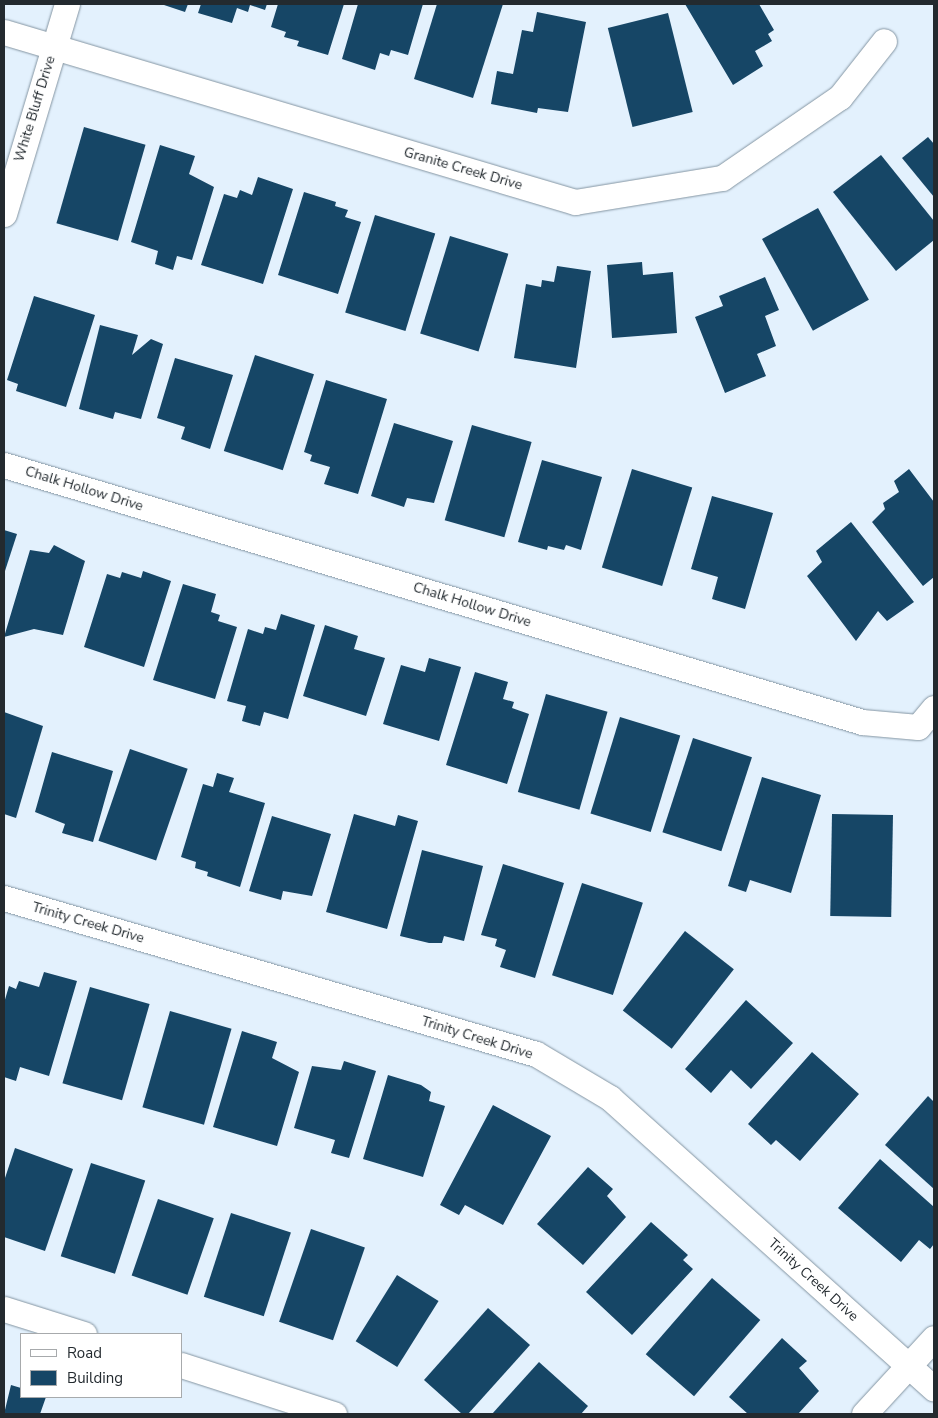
<!DOCTYPE html>
<html>
<head>
<meta charset="utf-8">
<style>
  body { margin:0 }
  #map { position:relative; width:938px; height:1418px; overflow:hidden; background:#e3f1fd; font-family:"Nunito Sans",sans-serif }
  div>[style] { position:absolute }
  [style*='--x'] { left:calc(var(--x)*1px); top:calc(var(--y)*1px); width:calc(var(--w)*1px); rotate:calc(var(--a)*1deg) }
  .building>* { inset:0; background:#164666; transform-origin:0 0 }
  .roads { filter:drop-shadow(0 0 1px #8495a2) drop-shadow(0 0 1px #8495a2) }
  .minor>* { height:25px; margin:-12.5px; padding:0 12.5px; transform-origin:12.5px; border-radius:12.5px; background:#fff }
  span { translate:-50% -50%; white-space:nowrap; text-align:center; line-height:1.15; -webkit-text-stroke:5px #fff; paint-order:stroke }
  .street-label { font-size:14px; color:#232a2f }
  .frame { position:absolute; inset:0; border:5px solid #232a2f; pointer-events:none }
  .legend { position:absolute; left:20px; top:1333px; width:162px; height:65px; box-sizing:border-box; background:#fff; border:1px solid #a7aaac; margin:0; padding:6px 9px; list-style:none; font-size:15px; color:#232a2f }
  .legend li { display:flex; align-items:center; gap:10px; height:25px }
  .legend b { width:25px; border:1px solid #a7aaac }
</style>
</head>
<body>
<div id="map">
  <div class="building">
    <i style="clip-path:polygon(161px 4px,188px 4px,185px 12px)"></i>
    <i style="clip-path:polygon(201px 4px,267px 4px,265px 10px,250px 5px,248px 12px,237px 8px,232px 23px,198px 13px)"></i>
    <i style="clip-path:polygon(278px 4px,344px 4px,328px 55px,297px 46px,299px 41px,284px 37px,286px 32px,271px 27px)"></i>
    <i style="clip-path:polygon(358px 4px,423px 4px,408px 55px,391px 50px,389px 56px,380px 53px,375px 70px,342px 59px)"></i>
    <i style="clip-path:polygon(437px 4px,503px 4px,473px 98px,414px 79px)"></i>
    <i style="clip-path:polygon(685px 4px,759px 4px,774px 30px,768px 34px,772px 41px,755px 51px,763px 66px,733px 85px)"></i>
    <i style="clip-path:polygon(537px 12px,586px 22px,568px 112px,538px 108px,537px 113px,491px 104px,497px 71px,513px 74px,522px 30px,533px 32px)"></i>
    <i style="left:668px;top:13px;width:102px;height:62px;rotate:76deg"></i>
    <i style="left:84px;top:127px;width:64px;height:100px;rotate:16deg"></i>
    <i style="clip-path:polygon(928px 137px,934px 144px,934px 197px,902px 158px)"></i>
    <i style="clip-path:polygon(160px 145px,195px 156px,189px 174px,214px 187px,192px 260px,177px 256px,173px 270px,155px 264px,158px 251px,131px 242px)"></i>
    <i style="clip-path:polygon(881px 155px,934px 221px,934px 240px,896px 271px,833px 192px)"></i>
    <i style="clip-path:polygon(258px 177px,293px 189px,263px 284px,201px 265px,224px 194px,237px 198px,240px 190px,252px 195px)"></i>
    <i style="clip-path:polygon(304px 192px,336px 202px,335px 206px,348px 210px,345px 217px,361px 222px,338px 294px,278px 275px)"></i>
    <i style="left:818px;top:208px;width:105px;height:64px;rotate:61deg"></i>
    <i style="left:375px;top:215px;width:63px;height:102px;rotate:17deg"></i>
    <i style="left:450px;top:236px;width:61px;height:102px;rotate:17deg"></i>
    <i style="clip-path:polygon(642px 262px,643px 275px,673px 272px,677px 333px,612px 338px,607px 265px)"></i>
    <i style="clip-path:polygon(557px 266px,591px 271px,576px 368px,514px 358px,526px 284px,541px 287px,542px 280px,554px 282px)"></i>
    <i style="clip-path:polygon(765px 277px,779px 310px,765px 316px,776px 346px,757px 354px,766px 376px,725px 393px,695px 317px,723px 306px,719px 296px)"></i>
    <i style="clip-path:polygon(34px 296px,95px 315px,66px 407px,16px 391px,18px 384px,7px 380px)"></i>
    <i style="clip-path:polygon(100px 325px,138px 335px,132px 355px,151px 339px,163px 344px,141px 419px,115px 412px,113px 419px,79px 409px)"></i>
    <i style="left:255px;top:355px;width:62px;height:101px;rotate:18deg"></i>
    <i style="clip-path:polygon(175px 358px,233px 375px,210px 449px,181px 439px,185px 427px,157px 418px)"></i>
    <i style="clip-path:polygon(326px 380px,387px 399px,358px 494px,324px 484px,330px 467px,310px 461px,312px 455px,304px 452px)"></i>
    <i style="clip-path:polygon(394px 423px,453px 441px,434px 503px,407px 498px,404px 507px,371px 496px)"></i>
    <i style="left:472px;top:425px;width:62px;height:99px;rotate:16deg"></i>
    <i style="clip-path:polygon(542px 460px,602px 477px,581px 550px,566px 545px,564px 550px,548px 546px,547px 550px,518px 542px)"></i>
    <i style="left:632px;top:469px;width:63px;height:103px;rotate:17deg"></i>
    <i style="clip-path:polygon(909px 469px,934px 502px,934px 577px,923px 586px,872px 522px,885px 509px,883px 503px,899px 492px,894px 481px)"></i>
    <i style="clip-path:polygon(712px 496px,773px 513px,745px 609px,712px 599px,718px 577px,691px 569px)"></i>
    <i style="clip-path:polygon(851px 522px,914px 602px,887px 621px,878px 611px,856px 641px,807px 576px,822px 562px,816px 551px)"></i>
    <i style="clip-path:polygon(4px 530px,17px 534px,4px 574px)"></i>
    <i style="clip-path:polygon(54px 545px,85px 561px,63px 635px,34px 629px,4px 637px,30px 550px,49px 553px)"></i>
    <i style="clip-path:polygon(143px 571px,171px 581px,144px 667px,84px 647px,107px 574px,120px 578px,122px 572px,141px 578px)"></i>
    <i style="clip-path:polygon(183px 584px,216px 594px,211px 612px,220px 615px,218px 621px,237px 627px,215px 699px,153px 680px)"></i>
    <i style="clip-path:polygon(281px 614px,315px 625px,288px 719px,264px 712px,260px 726px,242px 721px,246px 706px,227px 701px,248px 629px,263px 634px,265px 627px,276px 630px)"></i>
    <i style="clip-path:polygon(325px 625px,358px 636px,354px 649px,385px 658px,366px 716px,303px 696px)"></i>
    <i style="clip-path:polygon(429px 658px,461px 667px,439px 741px,383px 724px,401px 665px,425px 672px)"></i>
    <i style="clip-path:polygon(475px 672px,508px 682px,503px 699px,514px 702px,512px 708px,529px 714px,507px 784px,446px 765px)"></i>
    <i style="left:546px;top:694px;width:64px;height:102px;rotate:16deg"></i>
    <i style="clip-path:polygon(4px 712px,43px 726px,16px 818px,4px 814px)"></i>
    <i style="left:620px;top:717px;width:63px;height:101px;rotate:17deg"></i>
    <i style="left:693px;top:738px;width:62px;height:99px;rotate:18deg"></i>
    <i style="left:130px;top:749px;width:61px;height:97px;rotate:19deg"></i>
    <i style="clip-path:polygon(52px 752px,113px 771px,93px 842px,62px 833px,65px 824px,35px 812px)"></i>
    <i style="clip-path:polygon(217px 773px,234px 778px,229px 792px,265px 803px,240px 887px,207px 876px,208px 872px,195px 868px,196px 862px,181px 857px,203px 784px,213px 787px)"></i>
    <i style="clip-path:polygon(762px 777px,821px 795px,791px 893px,750px 880px,746px 892px,728px 886px)"></i>
    <i style="clip-path:polygon(354px 814px,395px 826px,398px 815px,418px 821px,387px 929px,326px 912px)"></i>
    <i style="left:832px;top:814px;width:61px;height:102px;rotate:1deg"></i>
    <i style="clip-path:polygon(272px 816px,331px 834px,312px 896px,283px 891px,281px 900px,249px 891px)"></i>
    <i style="clip-path:polygon(422px 850px,483px 866px,464px 941px,444px 936px,442px 943px,429px 943px,400px 936px)"></i>
    <i style="clip-path:polygon(503px 864px,564px 883px,535px 978px,500px 967px,506px 950px,495px 946px,497px 939px,481px 935px)"></i>
    <i style="left:582px;top:883px;width:64px;height:97px;rotate:18deg"></i>
    <i style="left:685px;top:931px;width:62px;height:101px;rotate:38deg"></i>
    <i style="clip-path:polygon(44px 972px,77px 981px,49px 1076px,20px 1067px,16px 1081px,4px 1077px,4px 1003px,9px 986px,16px 989px,19px 981px,39px 987px)"></i>
    <i style="left:90px;top:987px;width:62px;height:100px;rotate:16deg"></i>
    <i style="clip-path:polygon(746px 1000px,793px 1043px,751px 1089px,731px 1070px,711px 1093px,685px 1069px)"></i>
    <i style="left:170px;top:1011px;width:64px;height:100px;rotate:16deg"></i>
    <i style="clip-path:polygon(242px 1031px,277px 1042px,272px 1058px,299px 1072px,277px 1146px,213px 1127px)"></i>
    <i style="clip-path:polygon(812px 1052px,859px 1094px,800px 1161px,776px 1140px,771px 1145px,748px 1124px)"></i>
    <i style="clip-path:polygon(344px 1061px,376px 1071px,349px 1158px,331px 1153px,335px 1140px,294px 1128px,312px 1066px,341px 1070px)"></i>
    <i style="clip-path:polygon(388px 1075px,421px 1085px,431px 1092px,429px 1101px,445px 1106px,423px 1177px,363px 1159px)"></i>
    <i style="clip-path:polygon(928px 1096px,934px 1102px,934px 1189px,885px 1145px)"></i>
    <i style="clip-path:polygon(493px 1105px,551px 1136px,503px 1225px,465px 1205px,459px 1215px,440px 1205px)"></i>
    <i style="clip-path:polygon(15px 1148px,73px 1169px,45px 1251px,4px 1237px,4px 1181px)"></i>
    <i style="clip-path:polygon(880px 1159px,934px 1207px,934px 1244px,930px 1249px,919px 1240px,901px 1262px,838px 1208px)"></i>
    <i style="left:91px;top:1163px;width:57px;height:98px;rotate:18deg"></i>
    <i style="clip-path:polygon(588px 1167px,613px 1189px,607px 1196px,626px 1217px,583px 1265px,537px 1224px)"></i>
    <i style="left:158px;top:1199px;width:59px;height:81px;rotate:19deg"></i>
    <i style="left:231px;top:1213px;width:63px;height:88px;rotate:18deg"></i>
    <i style="clip-path:polygon(651px 1222px,688px 1255px,683px 1260px,693px 1269px,632px 1335px,586px 1292px)"></i>
    <i style="left:311px;top:1229px;width:57px;height:98px;rotate:19deg"></i>
    <i style="left:397px;top:1275px;width:49px;height:78px;rotate:32deg"></i>
    <i style="left:712px;top:1278px;width:64px;height:101px;rotate:41deg"></i>
    <i style="clip-path:polygon(488px 1308px,530px 1345px,468px 1414px,462px 1414px,424px 1380px)"></i>
    <i style="clip-path:polygon(782px 1338px,807px 1361px,799px 1368px,819px 1391px,798px 1414px,748px 1414px,729px 1397px)"></i>
    <i style="clip-path:polygon(539px 1362px,588px 1406px,581px 1414px,492px 1414px)"></i>
    <i style="clip-path:polygon(11px 1385px,21px 1388px,21px 1397px,46px 1397px,40px 1414px,4px 1414px)"></i>
  </div>
  <div class="roads">
    <div class="minor">
      <i style="--x:4;--y:32;--w:596;--a:16.58"></i>
      <i style="--x:575;--y:202;--w:149;--a:-9.3"></i>
      <i style="--x:722;--y:178;--w:143;--a:-34.5"></i>
      <i style="--x:840;--y:97;--w:71;--a:-51.8"></i>
      <i style="--x:4;--y:214;--w:219;--a:-73.3"></i>
      <i style="--x:4;--y:465;--w:896;--a:16.67"></i>
      <i style="--x:862;--y:722;--w:56;--a:5.1"></i>
      <i style="--x:918;--y:727;--w:25;--a:-50"></i>
      <i style="--x:4;--y:898;--w:554;--a:16.34"></i>
      <i style="--x:536;--y:1054;--w:86;--a:30.7"></i>
      <i style="--x:610;--y:1098;--w:435;--a:41.9"></i>
      <i style="--x:4;--y:1309;--w:84;--a:17.4"></i>
      <i style="--x:181;--y:1365;--w:161;--a:17.8"></i>
      <i style="--x:864;--y:1414;--w:103;--a:-47.4"></i>
    </div>
  </div>
  <div class="street-label">
    <span style="left:35px;top:109px;rotate:-73deg">White Bluff Drive</span>
    <span style="left:463px;top:169px;rotate:16deg">Granite Creek Drive</span>
    <span style="left:84px;top:489px;rotate:17deg">Chalk Hollow Drive</span>
    <span style="left:472px;top:605px;rotate:17deg">Chalk Hollow Drive</span>
    <span style="left:88px;top:923px;rotate:16deg">Trinity Creek Drive</span>
    <span style="left:477px;top:1038px;rotate:17deg">Trinity Creek Drive</span>
    <span style="left:813px;top:1280px;rotate:42deg">Trinity Creek Drive</span>
  </div>
  <div class="frame"></div>
  <ul class="legend">
  <li><b style="height:6px;background:#fff"></b>Road</li>
  <li><b style="height:14px;background:#164666"></b>Building</li>
  </ul>
</div>
</body>
</html>
